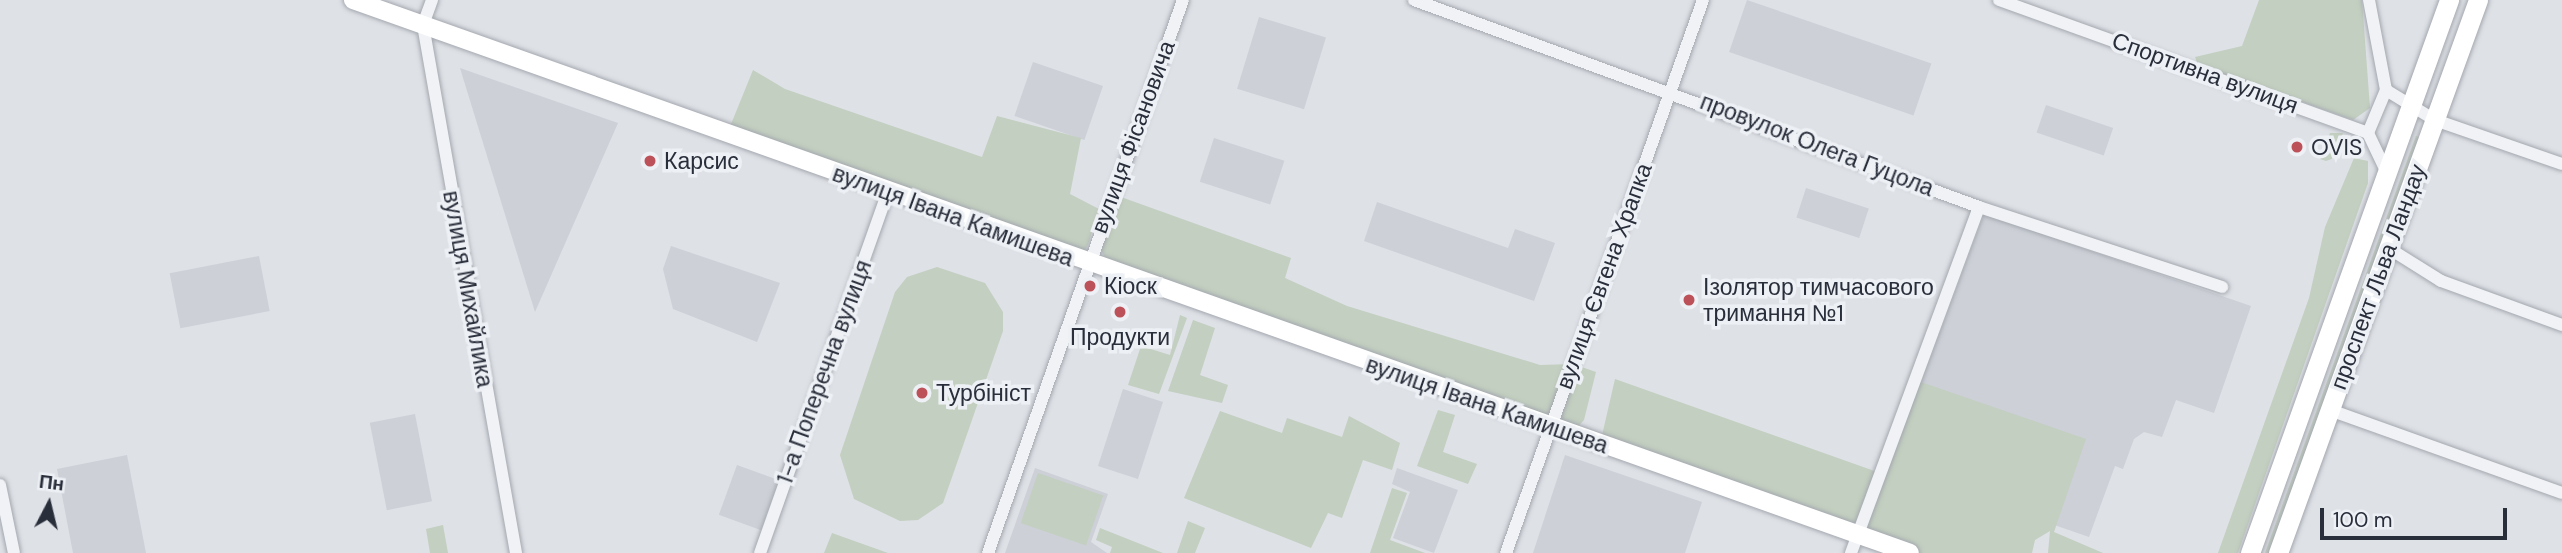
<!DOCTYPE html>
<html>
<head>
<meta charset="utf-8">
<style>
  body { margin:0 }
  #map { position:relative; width:2562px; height:553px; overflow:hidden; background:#dee1e6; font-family:"DM Sans",sans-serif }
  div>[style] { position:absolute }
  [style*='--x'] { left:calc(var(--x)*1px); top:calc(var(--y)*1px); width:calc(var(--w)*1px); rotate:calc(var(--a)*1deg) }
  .built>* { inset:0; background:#cdd0d7; transform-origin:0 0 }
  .green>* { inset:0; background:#c3cfc0; transform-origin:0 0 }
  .roads { filter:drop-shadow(0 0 2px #a4a8af) drop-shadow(0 0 2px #a4a8af) }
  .street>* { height:12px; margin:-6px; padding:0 6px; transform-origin:6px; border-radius:6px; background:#f0f2f5 }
  .secondary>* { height:18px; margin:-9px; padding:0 9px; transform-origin:9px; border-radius:9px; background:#fff }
  .primary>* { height:19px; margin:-9.5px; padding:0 9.5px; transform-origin:9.5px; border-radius:9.5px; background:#fff }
  .dots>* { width:19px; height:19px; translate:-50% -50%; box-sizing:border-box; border:4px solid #edf0f4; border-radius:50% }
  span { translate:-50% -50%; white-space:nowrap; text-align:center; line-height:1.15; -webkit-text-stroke:7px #edf0f4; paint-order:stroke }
  .street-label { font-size:23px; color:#292e3b }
  .poi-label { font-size:23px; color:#292e3b }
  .left { translate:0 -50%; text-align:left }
  .north { position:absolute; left:14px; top:469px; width:70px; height:70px; -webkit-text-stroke:5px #edf0f4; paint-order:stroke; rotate:7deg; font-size:19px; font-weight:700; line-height:28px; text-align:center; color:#292e3b }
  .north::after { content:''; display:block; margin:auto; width:24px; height:32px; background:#292e3b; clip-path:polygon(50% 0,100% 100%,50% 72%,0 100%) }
  .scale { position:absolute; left:2320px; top:508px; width:187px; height:32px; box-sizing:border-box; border:4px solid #292e3b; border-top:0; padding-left:9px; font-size:21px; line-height:24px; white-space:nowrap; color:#292e3b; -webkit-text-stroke:5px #edf0f4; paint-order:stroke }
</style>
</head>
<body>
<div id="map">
  <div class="built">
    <i style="left:1747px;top:0;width:195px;height:55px;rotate:19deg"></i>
    <i style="left:1259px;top:17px;width:70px;height:75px;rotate:17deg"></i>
    <i style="left:1033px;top:62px;width:74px;height:57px;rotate:19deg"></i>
    <i style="clip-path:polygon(460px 68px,618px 123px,535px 312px)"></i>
    <i style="left:2046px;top:105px;width:71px;height:29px;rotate:19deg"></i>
    <i style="left:1214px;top:138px;width:74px;height:46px;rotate:18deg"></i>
    <i style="left:1806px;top:188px;width:66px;height:31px;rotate:18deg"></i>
    <i style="clip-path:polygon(1377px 202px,1508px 248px,1515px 229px,1555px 243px,1534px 301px,1364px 241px)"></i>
    <i style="clip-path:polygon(1984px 214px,2251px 306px,2214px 413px,2176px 400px,2162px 437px,2144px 432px,2134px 439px,2123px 469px,2115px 466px,2089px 537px,1889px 468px)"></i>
    <i style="clip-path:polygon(671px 246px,780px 283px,757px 342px,673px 309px,663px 269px)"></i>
    <i style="left:259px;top:256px;width:56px;height:91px;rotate:79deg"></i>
    <i style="left:1123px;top:389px;width:42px;height:81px;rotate:18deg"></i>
    <i style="left:415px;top:414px;width:89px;height:46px;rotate:79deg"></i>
    <i style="clip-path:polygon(127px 455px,146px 553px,73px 553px,57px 469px)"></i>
    <i style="clip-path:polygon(1565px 455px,1702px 502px,1685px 553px,1533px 553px)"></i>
    <i style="left:737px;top:465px;width:45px;height:53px;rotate:20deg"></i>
    <i style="clip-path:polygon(1035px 468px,1108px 494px,1091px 542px,1107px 553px,1005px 553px)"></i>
    <i style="clip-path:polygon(1397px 468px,1458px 490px,1434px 553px,1393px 538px,1410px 492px,1392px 484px)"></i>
  </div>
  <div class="green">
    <i style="clip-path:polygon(2259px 0,2362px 0,2370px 108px,2353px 120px,2198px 65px,2195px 57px,2242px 46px)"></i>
    <i style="clip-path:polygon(753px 70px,785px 89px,982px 157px,997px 116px,1081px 138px,1070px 194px,1099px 209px,1088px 245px,1078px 261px,727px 134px)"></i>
    <i style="clip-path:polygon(2330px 133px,2343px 133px,2334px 158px,2326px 161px,2320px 159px)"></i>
    <i style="clip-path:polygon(2416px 136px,2421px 138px,2273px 553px,2265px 553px)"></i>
    <i style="clip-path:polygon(2354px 158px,2368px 161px,2368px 183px,2238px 553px,2218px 553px,2309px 298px,2325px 227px)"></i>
    <i style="clip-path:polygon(1121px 197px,1291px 258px,1285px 278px,1347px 306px,1540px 365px,1573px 364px,1596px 372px,1584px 420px,1571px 434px,1107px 261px,1101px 250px)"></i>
    <i style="clip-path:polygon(937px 267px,985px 283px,1003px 312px,1003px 331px,943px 503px,918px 520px,900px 521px,854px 499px,840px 455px,895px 292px,907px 277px)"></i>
    <i style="clip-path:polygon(1180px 315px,1187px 318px,1159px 394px,1128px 385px,1141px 346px,1170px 355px)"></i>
    <i style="clip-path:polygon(1193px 320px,1215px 328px,1200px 375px,1228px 385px,1222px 403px,1168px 391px)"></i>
    <i style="clip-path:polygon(1615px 379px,1880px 473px,1915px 380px,2086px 439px,2054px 532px,2103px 553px,2048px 553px,2050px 531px,2035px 540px,2032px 553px,1909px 553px,1600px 444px)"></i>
    <i style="clip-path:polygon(1438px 410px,1455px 415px,1443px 452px,1477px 464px,1468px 484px,1417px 466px)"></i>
    <i style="clip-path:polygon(1220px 411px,1282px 433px,1287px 418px,1342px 437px,1349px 416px,1400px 443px,1392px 470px,1363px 460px,1342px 518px,1328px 513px,1311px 548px,1184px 498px)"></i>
    <i style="left:1038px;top:473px;width:69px;height:53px;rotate:19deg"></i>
    <i style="clip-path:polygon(1392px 488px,1407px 493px,1390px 540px,1425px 553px,1370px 553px)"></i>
    <i style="clip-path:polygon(1188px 521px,1205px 528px,1195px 553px,1177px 553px)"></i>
    <i style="clip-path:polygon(443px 525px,448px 553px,430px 553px,426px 529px)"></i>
    <i style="clip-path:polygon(1100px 528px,1163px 553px,1110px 553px,1112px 547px,1096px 540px)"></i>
    <i style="clip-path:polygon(832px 533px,888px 553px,824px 553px)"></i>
  </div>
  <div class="roads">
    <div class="street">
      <i style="--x:432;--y:0;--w:27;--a:110"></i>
      <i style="--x:423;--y:25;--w:536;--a:80.01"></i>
      <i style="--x:1414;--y:0;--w:602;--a:20.12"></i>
      <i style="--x:1979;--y:207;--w:256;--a:18.2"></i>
      <i style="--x:1999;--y:0;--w:392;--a:19.8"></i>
      <i style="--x:2368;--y:133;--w:44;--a:64.6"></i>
      <i style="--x:2369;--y:0;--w:92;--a:79.3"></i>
      <i style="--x:2386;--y:90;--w:57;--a:31.5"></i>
      <i style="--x:2435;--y:120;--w:134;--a:19.1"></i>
      <i style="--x:2368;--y:133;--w:47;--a:-67.3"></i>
      <i style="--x:2390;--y:249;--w:60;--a:32.1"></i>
      <i style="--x:2441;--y:281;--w:129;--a:20"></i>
      <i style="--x:2330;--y:410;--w:246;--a:19.7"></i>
      <i style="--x:0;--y:485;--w:69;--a:78.4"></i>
      <i style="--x:760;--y:553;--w:383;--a:-70.5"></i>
      <i style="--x:988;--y:553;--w:586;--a:-70.58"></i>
      <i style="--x:1506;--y:553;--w:587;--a:-70.39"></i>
      <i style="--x:1851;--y:553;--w:369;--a:-69.7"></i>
    </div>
    <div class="secondary">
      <i style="--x:353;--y:0;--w:1652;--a:19.55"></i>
    </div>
    <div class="primary">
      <i style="--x:2250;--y:553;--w:588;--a:-70.21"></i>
      <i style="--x:2278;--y:553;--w:588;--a:-70.12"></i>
    </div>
  </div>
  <div class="dots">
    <i style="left:2297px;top:147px;background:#bd5159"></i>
    <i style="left:650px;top:161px;background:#bd5159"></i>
    <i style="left:1090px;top:286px;background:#bd5159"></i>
    <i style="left:1689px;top:300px;background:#bd5159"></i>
    <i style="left:1120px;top:312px;background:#bd5159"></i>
    <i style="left:922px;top:393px;background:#bd5159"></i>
  </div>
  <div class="street-label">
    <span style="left:2205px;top:73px;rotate:20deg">Спортивна вулиця</span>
    <span style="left:1133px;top:137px;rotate:-70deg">вулиця Фісановича</span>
    <span style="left:1817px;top:145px;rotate:21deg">провулок Олега Гуцола</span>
    <span style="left:953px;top:216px;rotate:20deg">вулиця Івана Камишева</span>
    <span style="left:1604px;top:276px;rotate:-70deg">вулиця Євгена Храпка</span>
    <span style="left:2378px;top:277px;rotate:-70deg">проспект Льва Ландау</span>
    <span style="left:468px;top:289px;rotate:80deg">вулиця Михайлика</span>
    <span style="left:824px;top:372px;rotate:-70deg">1-а Поперечна вулиця</span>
    <span style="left:1487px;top:405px;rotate:19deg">вулиця Івана Камишева</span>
  </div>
  <div class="poi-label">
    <span class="left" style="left:2311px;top:147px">OVIS</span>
    <span class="left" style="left:664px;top:161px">Карсис</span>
    <span class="left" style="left:1104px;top:286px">Кіоск</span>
    <span class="left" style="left:1703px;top:300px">Ізолятор тимчасового<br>тримання №1</span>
    <span style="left:1120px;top:337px">Продукти</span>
    <span class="left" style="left:936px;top:393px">Турбініст</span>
  </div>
  <div class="north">Пн</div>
  <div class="scale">100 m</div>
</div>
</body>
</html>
